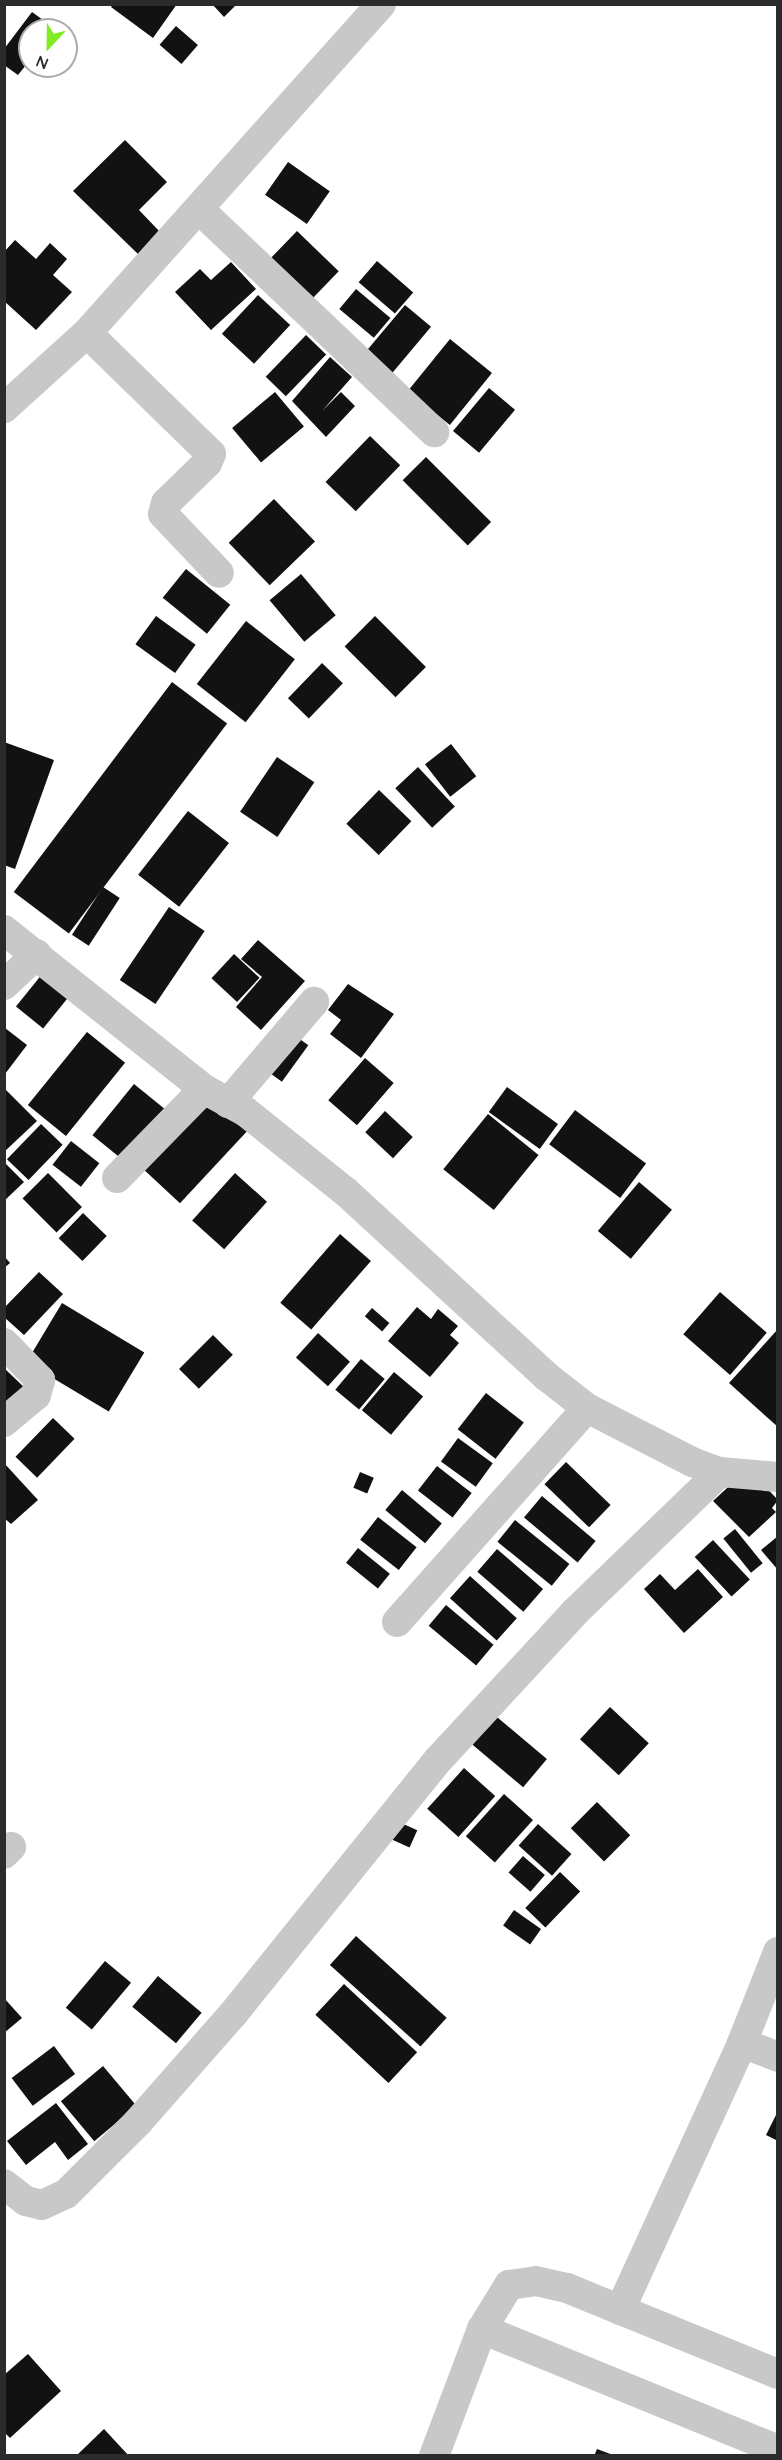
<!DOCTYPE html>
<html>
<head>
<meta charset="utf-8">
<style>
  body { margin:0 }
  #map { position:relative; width:782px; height:2460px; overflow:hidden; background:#fff; font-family:Quicksand,sans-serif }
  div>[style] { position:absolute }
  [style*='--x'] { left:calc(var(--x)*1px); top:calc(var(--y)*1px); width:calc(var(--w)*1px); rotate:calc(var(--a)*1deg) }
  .building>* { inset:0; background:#121212; transform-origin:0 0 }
  .minor>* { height:30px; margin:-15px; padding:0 15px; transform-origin:15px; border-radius:15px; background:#c8c8c8 }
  span { translate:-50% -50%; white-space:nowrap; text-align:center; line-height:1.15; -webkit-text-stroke:6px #fff; paint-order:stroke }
  .frame { position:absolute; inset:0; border:6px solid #2b2b2b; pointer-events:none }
  .north { position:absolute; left:18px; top:18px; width:60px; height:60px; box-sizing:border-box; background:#fff; border:2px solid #aaa; border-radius:50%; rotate:202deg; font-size:16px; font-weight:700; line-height:24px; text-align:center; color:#2b2b2b }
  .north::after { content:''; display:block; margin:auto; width:21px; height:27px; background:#81ec24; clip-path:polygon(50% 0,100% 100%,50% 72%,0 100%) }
</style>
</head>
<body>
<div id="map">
  <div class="building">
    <i style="clip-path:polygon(113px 4px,177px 4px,153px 38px,111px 7px)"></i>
    <i style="clip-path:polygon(212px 4px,237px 4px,224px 17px)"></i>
    <i style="clip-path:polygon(32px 12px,54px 28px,30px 30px,30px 60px,18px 75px,4px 65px,4px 49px)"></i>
    <i style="left:176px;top:26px;width:29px;height:25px;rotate:41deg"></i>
    <i style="clip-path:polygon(125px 140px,167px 182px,139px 210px,160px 232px,138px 254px,73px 191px)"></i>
    <i style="left:288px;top:162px;width:51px;height:40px;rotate:35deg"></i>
    <i style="left:297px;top:231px;width:58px;height:42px;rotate:44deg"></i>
    <i style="clip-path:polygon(15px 240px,36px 259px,50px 243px,67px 259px,53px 275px,72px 292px,36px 330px,4px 301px,4px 252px)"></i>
    <i style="left:377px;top:261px;width:48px;height:28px;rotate:41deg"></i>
    <i style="clip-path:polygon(231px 262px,256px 289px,211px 330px,175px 292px,200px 269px,211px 280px)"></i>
    <i style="left:356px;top:289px;width:45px;height:26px;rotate:40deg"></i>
    <i style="left:258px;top:295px;width:44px;height:53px;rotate:43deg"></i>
    <i style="left:405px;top:305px;width:34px;height:62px;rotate:40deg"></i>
    <i style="left:306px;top:335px;width:28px;height:58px;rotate:44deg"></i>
    <i style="left:450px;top:339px;width:54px;height:67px;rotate:39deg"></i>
    <i style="clip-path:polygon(330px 357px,352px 377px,322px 411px,341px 392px,355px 406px,326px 437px,292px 401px)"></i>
    <i style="left:489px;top:388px;width:34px;height:56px;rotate:40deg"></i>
    <i style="left:275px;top:392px;width:45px;height:56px;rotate:50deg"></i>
    <i style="left:370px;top:436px;width:42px;height:64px;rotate:44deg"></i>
    <i style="left:426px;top:457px;width:92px;height:33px;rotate:45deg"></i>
    <i style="left:274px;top:499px;width:59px;height:63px;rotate:46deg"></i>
    <i style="left:186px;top:569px;width:57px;height:37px;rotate:39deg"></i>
    <i style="left:301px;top:574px;width:54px;height:41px;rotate:50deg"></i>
    <i style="left:156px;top:616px;width:49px;height:35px;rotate:36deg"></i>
    <i style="left:375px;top:616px;width:72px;height:43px;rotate:45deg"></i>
    <i style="left:246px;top:621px;width:62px;height:80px;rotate:38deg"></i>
    <i style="left:322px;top:663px;width:29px;height:49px;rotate:44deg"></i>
    <i style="left:172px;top:682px;width:69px;height:263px;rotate:37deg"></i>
    <i style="clip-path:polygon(4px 742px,54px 760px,15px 869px,4px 865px)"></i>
    <i style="left:451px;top:744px;width:41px;height:33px;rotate:52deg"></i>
    <i style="left:277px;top:757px;width:45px;height:66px;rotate:34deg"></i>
    <i style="left:418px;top:767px;width:54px;height:31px;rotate:47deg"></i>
    <i style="left:379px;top:790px;width:45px;height:47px;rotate:44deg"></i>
    <i style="left:188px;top:811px;width:52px;height:81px;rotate:38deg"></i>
    <i style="left:103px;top:887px;width:20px;height:57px;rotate:33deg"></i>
    <i style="left:169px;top:907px;width:43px;height:88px;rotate:34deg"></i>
    <i style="clip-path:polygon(258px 940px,305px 981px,261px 1030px,236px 1007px,262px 977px,241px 959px)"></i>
    <i style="left:234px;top:954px;width:35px;height:33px;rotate:43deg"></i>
    <i style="left:43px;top:973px;width:35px;height:43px;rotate:39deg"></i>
    <i style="clip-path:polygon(348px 984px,394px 1014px,361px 1058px,330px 1034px,341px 1020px,328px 1010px)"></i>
    <i style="clip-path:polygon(5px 1028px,27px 1045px,5px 1074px)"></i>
    <i style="left:87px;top:1032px;width:49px;height:94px;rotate:39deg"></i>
    <i style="left:297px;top:1037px;width:14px;height:45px;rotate:36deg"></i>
    <i style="left:365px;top:1058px;width:38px;height:56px;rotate:41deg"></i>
    <i style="left:134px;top:1084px;width:40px;height:66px;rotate:39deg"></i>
    <i style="left:507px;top:1087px;width:63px;height:31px;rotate:36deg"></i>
    <i style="clip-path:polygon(6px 1090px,37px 1121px,4px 1152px,4px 1091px)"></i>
    <i style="left:208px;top:1094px;width:54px;height:99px;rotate:43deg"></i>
    <i style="left:575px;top:1110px;width:89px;height:43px;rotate:37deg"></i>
    <i style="left:385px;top:1111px;width:38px;height:29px;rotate:43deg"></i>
    <i style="left:488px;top:1114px;width:65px;height:71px;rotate:39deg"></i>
    <i style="left:41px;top:1124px;width:30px;height:49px;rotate:44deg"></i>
    <i style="left:71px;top:1141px;width:36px;height:30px;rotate:38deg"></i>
    <i style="clip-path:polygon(4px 1162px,24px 1182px,4px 1201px)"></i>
    <i style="left:48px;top:1173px;width:48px;height:36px;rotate:45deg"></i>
    <i style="left:235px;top:1173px;width:43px;height:64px;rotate:42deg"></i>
    <i style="left:639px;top:1182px;width:43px;height:64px;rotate:40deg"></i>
    <i style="left:83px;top:1213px;width:33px;height:35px;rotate:44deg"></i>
    <i style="left:340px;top:1234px;width:41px;height:91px;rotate:41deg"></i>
    <i style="clip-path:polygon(4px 1256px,10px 1263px,4px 1268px)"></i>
    <i style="clip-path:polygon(39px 1272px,63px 1294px,24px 1335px,4px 1317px,4px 1308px)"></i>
    <i style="left:720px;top:1292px;width:62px;height:56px;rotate:41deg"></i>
    <i style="left:62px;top:1303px;width:96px;height:69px;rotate:31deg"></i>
    <i style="clip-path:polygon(417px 1307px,431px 1319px,438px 1309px,458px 1326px,450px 1335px,459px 1343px,430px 1377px,388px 1341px)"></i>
    <i style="left:372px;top:1308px;width:23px;height:11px;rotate:41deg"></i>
    <i style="clip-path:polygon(778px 1329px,778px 1427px,729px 1383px)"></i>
    <i style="left:318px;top:1333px;width:43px;height:33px;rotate:42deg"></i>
    <i style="left:213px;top:1335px;width:28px;height:48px;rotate:45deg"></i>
    <i style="left:361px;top:1359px;width:31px;height:40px;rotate:40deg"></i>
    <i style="clip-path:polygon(4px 1368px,26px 1389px,4px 1411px)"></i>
    <i style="left:394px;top:1372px;width:38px;height:50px;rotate:40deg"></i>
    <i style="left:486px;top:1393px;width:48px;height:46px;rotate:38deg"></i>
    <i style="left:53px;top:1418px;width:30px;height:54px;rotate:44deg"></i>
    <i style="left:458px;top:1438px;width:43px;height:29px;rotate:36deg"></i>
    <i style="left:566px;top:1462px;width:62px;height:31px;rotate:44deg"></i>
    <i style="clip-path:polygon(4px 1463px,38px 1500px,11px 1524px,4px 1518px)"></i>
    <i style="left:437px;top:1466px;width:44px;height:31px;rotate:38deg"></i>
    <i style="left:360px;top:1472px;width:15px;height:17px;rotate:23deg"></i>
    <i style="clip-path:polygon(741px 1475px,756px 1477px,778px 1500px,772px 1508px,776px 1512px,749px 1537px,713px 1501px)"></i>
    <i style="left:402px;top:1490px;width:52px;height:26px;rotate:40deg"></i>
    <i style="left:542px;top:1496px;width:70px;height:28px;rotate:40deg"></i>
    <i style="left:378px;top:1517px;width:49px;height:29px;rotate:38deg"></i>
    <i style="left:515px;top:1520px;width:70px;height:28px;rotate:39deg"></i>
    <i style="left:735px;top:1529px;width:44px;height:15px;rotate:51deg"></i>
    <i style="clip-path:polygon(778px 1536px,778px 1570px,761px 1550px)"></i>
    <i style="left:713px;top:1540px;width:54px;height:25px;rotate:47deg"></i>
    <i style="left:358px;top:1548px;width:41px;height:19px;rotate:39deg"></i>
    <i style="left:497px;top:1549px;width:61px;height:30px;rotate:41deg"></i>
    <i style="clip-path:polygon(698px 1569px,723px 1597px,684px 1633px,644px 1589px,660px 1574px,675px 1590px)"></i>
    <i style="left:470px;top:1576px;width:63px;height:30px;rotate:42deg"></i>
    <i style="left:446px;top:1605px;width:62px;height:27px;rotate:40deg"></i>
    <i style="left:610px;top:1707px;width:53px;height:44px;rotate:43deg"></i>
    <i style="left:491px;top:1712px;width:73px;height:37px;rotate:40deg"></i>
    <i style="left:464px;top:1768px;width:42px;height:55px;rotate:42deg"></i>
    <i style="left:504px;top:1794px;width:39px;height:57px;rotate:42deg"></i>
    <i style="left:597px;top:1802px;width:47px;height:37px;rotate:45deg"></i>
    <i style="left:399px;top:1822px;width:20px;height:19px;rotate:24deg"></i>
    <i style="left:538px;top:1824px;width:45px;height:29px;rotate:42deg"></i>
    <i style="left:523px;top:1856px;width:29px;height:22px;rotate:41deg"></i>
    <i style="left:560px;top:1872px;width:28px;height:50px;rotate:44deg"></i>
    <i style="left:514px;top:1910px;width:33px;height:19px;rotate:35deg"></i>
    <i style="left:356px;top:1936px;width:122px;height:39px;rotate:42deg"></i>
    <i style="left:105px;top:1961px;width:34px;height:61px;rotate:40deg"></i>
    <i style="left:158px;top:1976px;width:57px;height:40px;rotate:40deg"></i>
    <i style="left:344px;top:1984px;width:100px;height:42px;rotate:43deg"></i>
    <i style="clip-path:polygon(4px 1998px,22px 2018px,4px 2033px)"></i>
    <i style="left:54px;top:2046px;width:35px;height:53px;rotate:53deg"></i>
    <i style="left:103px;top:2066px;width:52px;height:55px;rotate:50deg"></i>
    <i style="clip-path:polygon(56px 2103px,88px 2144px,68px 2160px,55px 2142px,26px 2165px,7px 2141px)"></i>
    <i style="clip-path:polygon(778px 2111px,778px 2141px,766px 2135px)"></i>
    <i style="clip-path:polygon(28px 2354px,61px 2391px,10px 2438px,4px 2432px,4px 2375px)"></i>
    <i style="clip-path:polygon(104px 2429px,129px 2456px,76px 2456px)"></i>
    <i style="clip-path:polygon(597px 2449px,613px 2455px,613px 2456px,594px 2456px)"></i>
  </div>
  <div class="minor">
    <i style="--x:200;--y:210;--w:323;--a:43.5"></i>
    <i style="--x:87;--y:333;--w:173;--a:44.3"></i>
    <i style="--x:211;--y:454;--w:10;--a:114"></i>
    <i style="--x:207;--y:463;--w:57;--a:135.7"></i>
    <i style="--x:166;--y:503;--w:11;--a:105"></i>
    <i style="--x:163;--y:514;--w:81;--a:46.5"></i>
    <i style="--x:4;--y:408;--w:112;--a:-42.1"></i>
    <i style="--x:87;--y:333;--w:441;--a:-48.2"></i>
    <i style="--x:4;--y:930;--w:256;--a:38.5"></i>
    <i style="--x:204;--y:1089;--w:48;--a:28.7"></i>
    <i style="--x:246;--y:1112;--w:128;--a:38.7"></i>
    <i style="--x:346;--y:1192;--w:272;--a:42.6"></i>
    <i style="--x:546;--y:1376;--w:52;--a:38"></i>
    <i style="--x:587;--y:1408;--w:118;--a:27.2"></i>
    <i style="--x:692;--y:1462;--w:30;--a:20"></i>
    <i style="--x:720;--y:1472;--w:58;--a:4.9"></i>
    <i style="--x:4;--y:985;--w:45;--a:-43.2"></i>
    <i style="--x:228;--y:1103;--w:133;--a:-49.6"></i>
    <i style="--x:117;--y:1178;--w:124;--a:-45.7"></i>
    <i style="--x:4;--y:1343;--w:52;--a:45.8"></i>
    <i style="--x:40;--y:1380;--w:16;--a:105"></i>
    <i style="--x:36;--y:1395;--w:42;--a:139.8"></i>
    <i style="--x:397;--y:1622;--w:286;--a:-48.4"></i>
    <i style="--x:4;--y:1854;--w:10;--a:-45"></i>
    <i style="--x:742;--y:2043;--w:39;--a:21"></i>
    <i style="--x:4;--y:2184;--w:28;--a:38"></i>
    <i style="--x:26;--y:2201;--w:16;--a:14"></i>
    <i style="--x:42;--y:2205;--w:26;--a:-25"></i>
    <i style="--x:66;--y:2194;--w:102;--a:-45"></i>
    <i style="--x:138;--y:2122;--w:144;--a:-48.7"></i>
    <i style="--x:233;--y:2014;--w:328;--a:-51.1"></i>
    <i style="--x:439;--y:1759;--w:199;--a:-47.2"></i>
    <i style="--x:574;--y:1613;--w:203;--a:-44"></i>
    <i style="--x:620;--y:2310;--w:294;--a:-65.4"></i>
    <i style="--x:742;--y:2043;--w:98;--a:-68.4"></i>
    <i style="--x:482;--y:2329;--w:320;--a:22.2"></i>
    <i style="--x:434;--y:2456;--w:136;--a:-69.3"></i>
    <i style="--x:482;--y:2329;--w:52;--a:-58.5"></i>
    <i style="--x:509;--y:2285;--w:27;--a:-8"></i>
    <i style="--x:536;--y:2281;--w:32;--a:13"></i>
    <i style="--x:567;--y:2288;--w:228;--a:22.2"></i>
  </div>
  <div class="frame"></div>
  <div class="north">N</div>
</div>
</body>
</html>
